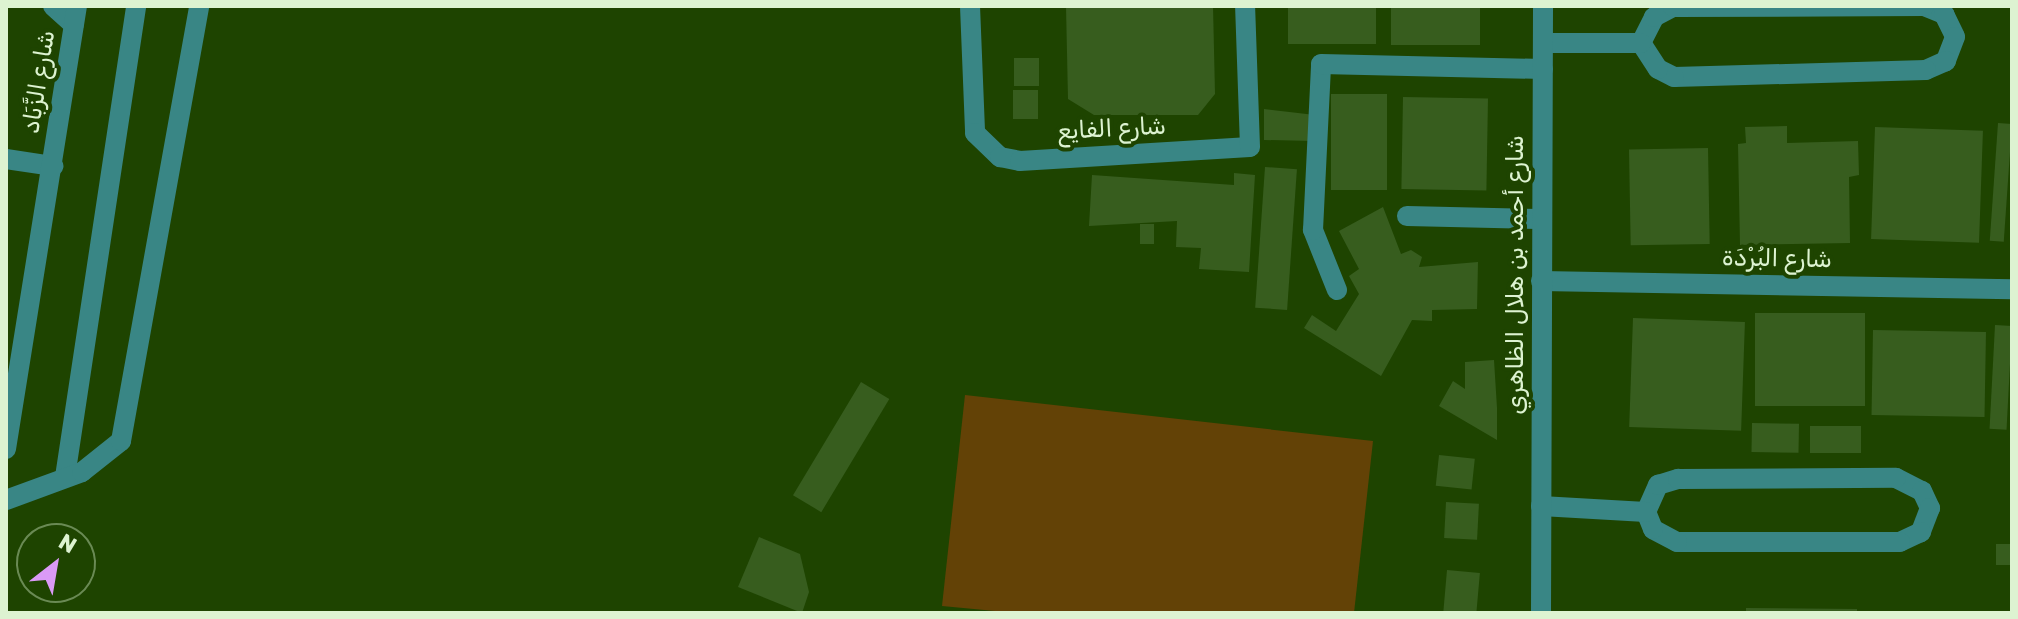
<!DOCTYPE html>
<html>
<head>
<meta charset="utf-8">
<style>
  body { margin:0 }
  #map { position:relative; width:2018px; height:619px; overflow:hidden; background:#1e4400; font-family:Rubik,Cairo,sans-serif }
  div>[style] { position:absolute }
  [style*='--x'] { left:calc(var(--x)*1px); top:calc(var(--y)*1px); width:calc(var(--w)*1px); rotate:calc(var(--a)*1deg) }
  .green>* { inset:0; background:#634206 }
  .building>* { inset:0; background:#375d1e; transform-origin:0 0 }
  .minor>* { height:20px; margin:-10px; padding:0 10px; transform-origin:10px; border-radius:10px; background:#398685 }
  span { translate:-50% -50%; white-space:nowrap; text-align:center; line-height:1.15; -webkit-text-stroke:8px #1e4400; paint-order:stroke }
  .street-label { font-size:24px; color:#ddf3d1 }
  .frame { position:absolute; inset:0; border:8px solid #ddf3d1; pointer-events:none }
  .north { position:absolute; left:16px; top:523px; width:80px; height:80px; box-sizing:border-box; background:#1e4400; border:2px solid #6a8a54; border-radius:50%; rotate:31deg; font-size:22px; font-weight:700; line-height:32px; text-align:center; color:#ddf3d1 }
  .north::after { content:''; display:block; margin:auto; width:28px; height:36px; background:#da9af6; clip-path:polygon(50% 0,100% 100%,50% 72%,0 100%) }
</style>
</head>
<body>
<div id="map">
  <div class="green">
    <i style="clip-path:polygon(965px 395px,1373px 441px,1354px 613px,1016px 613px,942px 606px)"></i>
  </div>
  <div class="building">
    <i style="clip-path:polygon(1066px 6px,1213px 6px,1215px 94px,1198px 115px,1094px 115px,1068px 99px)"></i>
    <i style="left:1288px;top:6px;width:88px;height:38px"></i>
    <i style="left:1391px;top:6px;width:89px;height:39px"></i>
    <i style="left:1014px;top:58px;width:25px;height:28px"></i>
    <i style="left:1013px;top:90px;width:25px;height:29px"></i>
    <i style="left:1331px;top:94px;width:56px;height:96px"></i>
    <i style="left:1403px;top:97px;width:85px;height:92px;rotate:1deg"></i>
    <i style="clip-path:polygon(1264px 109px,1315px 115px,1314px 141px,1264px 140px)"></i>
    <i style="left:1998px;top:123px;width:14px;height:118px;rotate:4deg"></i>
    <i style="clip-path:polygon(1787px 126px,1787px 143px,1858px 141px,1859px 175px,1849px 177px,1850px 243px,1740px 245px,1738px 144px,1746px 143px,1745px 127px)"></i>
    <i style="left:1875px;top:127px;width:108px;height:112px;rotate:2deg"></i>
    <i style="left:1708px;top:148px;width:96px;height:79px;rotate:89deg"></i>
    <i style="left:1265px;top:167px;width:32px;height:141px;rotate:4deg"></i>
    <i style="clip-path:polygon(1234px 173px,1255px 175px,1249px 272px,1199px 269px,1201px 248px,1176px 247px,1177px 221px,1089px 226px,1092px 175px,1234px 185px)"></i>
    <i style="clip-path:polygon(1383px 207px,1401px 254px,1411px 250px,1422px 257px,1419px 267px,1478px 262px,1477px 309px,1432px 310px,1432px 321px,1412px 320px,1381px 376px,1304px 328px,1312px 315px,1336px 331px,1359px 294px,1349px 276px,1359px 269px,1339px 231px)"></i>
    <i style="left:1140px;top:224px;width:14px;height:20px"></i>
    <i style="left:1755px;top:313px;width:110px;height:93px"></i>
    <i style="left:1633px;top:318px;width:112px;height:109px;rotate:2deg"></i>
    <i style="left:1995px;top:325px;width:17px;height:104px;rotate:3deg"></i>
    <i style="left:1873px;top:330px;width:113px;height:85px;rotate:1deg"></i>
    <i style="clip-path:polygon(1494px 360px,1497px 408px,1497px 440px,1439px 406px,1453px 381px,1465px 389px,1465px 362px)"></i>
    <i style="left:861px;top:382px;width:33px;height:132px;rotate:31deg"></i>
    <i style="left:1752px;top:423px;width:47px;height:29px;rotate:1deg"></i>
    <i style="left:1810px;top:426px;width:51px;height:27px"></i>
    <i style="left:1439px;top:455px;width:36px;height:31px;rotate:6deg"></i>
    <i style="left:1446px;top:502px;width:33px;height:36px;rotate:3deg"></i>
    <i style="clip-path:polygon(759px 537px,800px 554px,809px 592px,802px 613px,738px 587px)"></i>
    <i style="left:2012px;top:544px;width:21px;height:16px;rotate:90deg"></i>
    <i style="left:1447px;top:570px;width:33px;height:43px;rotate:5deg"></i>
    <i style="clip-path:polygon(1746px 608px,1857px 609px,1857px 613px,1746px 613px)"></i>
  </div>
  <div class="minor">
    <i style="--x:53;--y:6;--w:28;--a:42"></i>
    <i style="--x:970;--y:6;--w:127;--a:87.7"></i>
    <i style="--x:975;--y:133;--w:35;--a:44"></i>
    <i style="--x:1000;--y:157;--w:20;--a:11"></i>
    <i style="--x:1020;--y:161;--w:230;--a:-3.5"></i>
    <i style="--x:1250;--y:147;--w:141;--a:-92"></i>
    <i style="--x:1924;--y:6;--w:22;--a:22"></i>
    <i style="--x:1944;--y:14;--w:25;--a:64"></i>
    <i style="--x:1955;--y:37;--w:26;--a:111"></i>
    <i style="--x:1946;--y:61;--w:22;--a:156"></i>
    <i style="--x:1926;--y:70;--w:252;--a:178.4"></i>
    <i style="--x:1674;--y:77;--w:18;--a:-153"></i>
    <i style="--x:1658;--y:69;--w:31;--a:-123"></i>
    <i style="--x:1641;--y:43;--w:29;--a:-63"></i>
    <i style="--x:1654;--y:17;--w:21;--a:-28"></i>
    <i style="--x:1673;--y:7;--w:251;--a:-0.2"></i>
    <i style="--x:1543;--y:43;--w:98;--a:0"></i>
    <i style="--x:6;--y:159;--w:48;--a:8.5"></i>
    <i style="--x:1407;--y:216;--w:135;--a:1.3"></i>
    <i style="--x:1541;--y:281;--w:471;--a:1"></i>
    <i style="--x:1337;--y:290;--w:65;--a:-111.8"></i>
    <i style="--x:1313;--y:230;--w:166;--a:-87.2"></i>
    <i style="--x:1321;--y:64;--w:222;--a:1.3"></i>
    <i style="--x:6;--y:449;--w:449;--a:-80.9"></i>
    <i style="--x:65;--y:477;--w:476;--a:-81.4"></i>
    <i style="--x:1896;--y:478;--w:29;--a:27"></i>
    <i style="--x:1922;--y:491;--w:19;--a:65"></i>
    <i style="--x:1930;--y:508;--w:26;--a:111"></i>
    <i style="--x:1921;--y:532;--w:23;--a:155"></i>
    <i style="--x:1900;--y:542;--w:223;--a:180"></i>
    <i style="--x:1677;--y:542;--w:27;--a:-152"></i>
    <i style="--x:1653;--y:529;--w:18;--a:-112"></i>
    <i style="--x:1646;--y:512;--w:30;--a:-66"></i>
    <i style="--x:1658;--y:485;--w:21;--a:-17"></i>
    <i style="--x:1678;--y:479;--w:218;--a:-0.3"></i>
    <i style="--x:6;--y:500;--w:81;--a:-20.2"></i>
    <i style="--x:82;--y:472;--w:50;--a:-38.5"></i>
    <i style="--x:121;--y:441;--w:442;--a:-79.8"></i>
    <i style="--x:1541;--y:506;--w:105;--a:3.3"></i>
    <i style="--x:1541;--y:613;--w:607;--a:-89.81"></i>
  </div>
  <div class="street-label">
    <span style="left:39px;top:82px;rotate:-81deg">شارع الزَّبَاد</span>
    <span style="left:1112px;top:129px;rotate:-3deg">شارع الفايع</span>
    <span style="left:1777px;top:259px;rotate:1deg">شارع البُرْدَة</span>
    <span style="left:1516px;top:275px;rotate:-90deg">شارع أحمد بن هلال الظاهري</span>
  </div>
  <div class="frame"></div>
  <div class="north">N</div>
</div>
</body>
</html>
